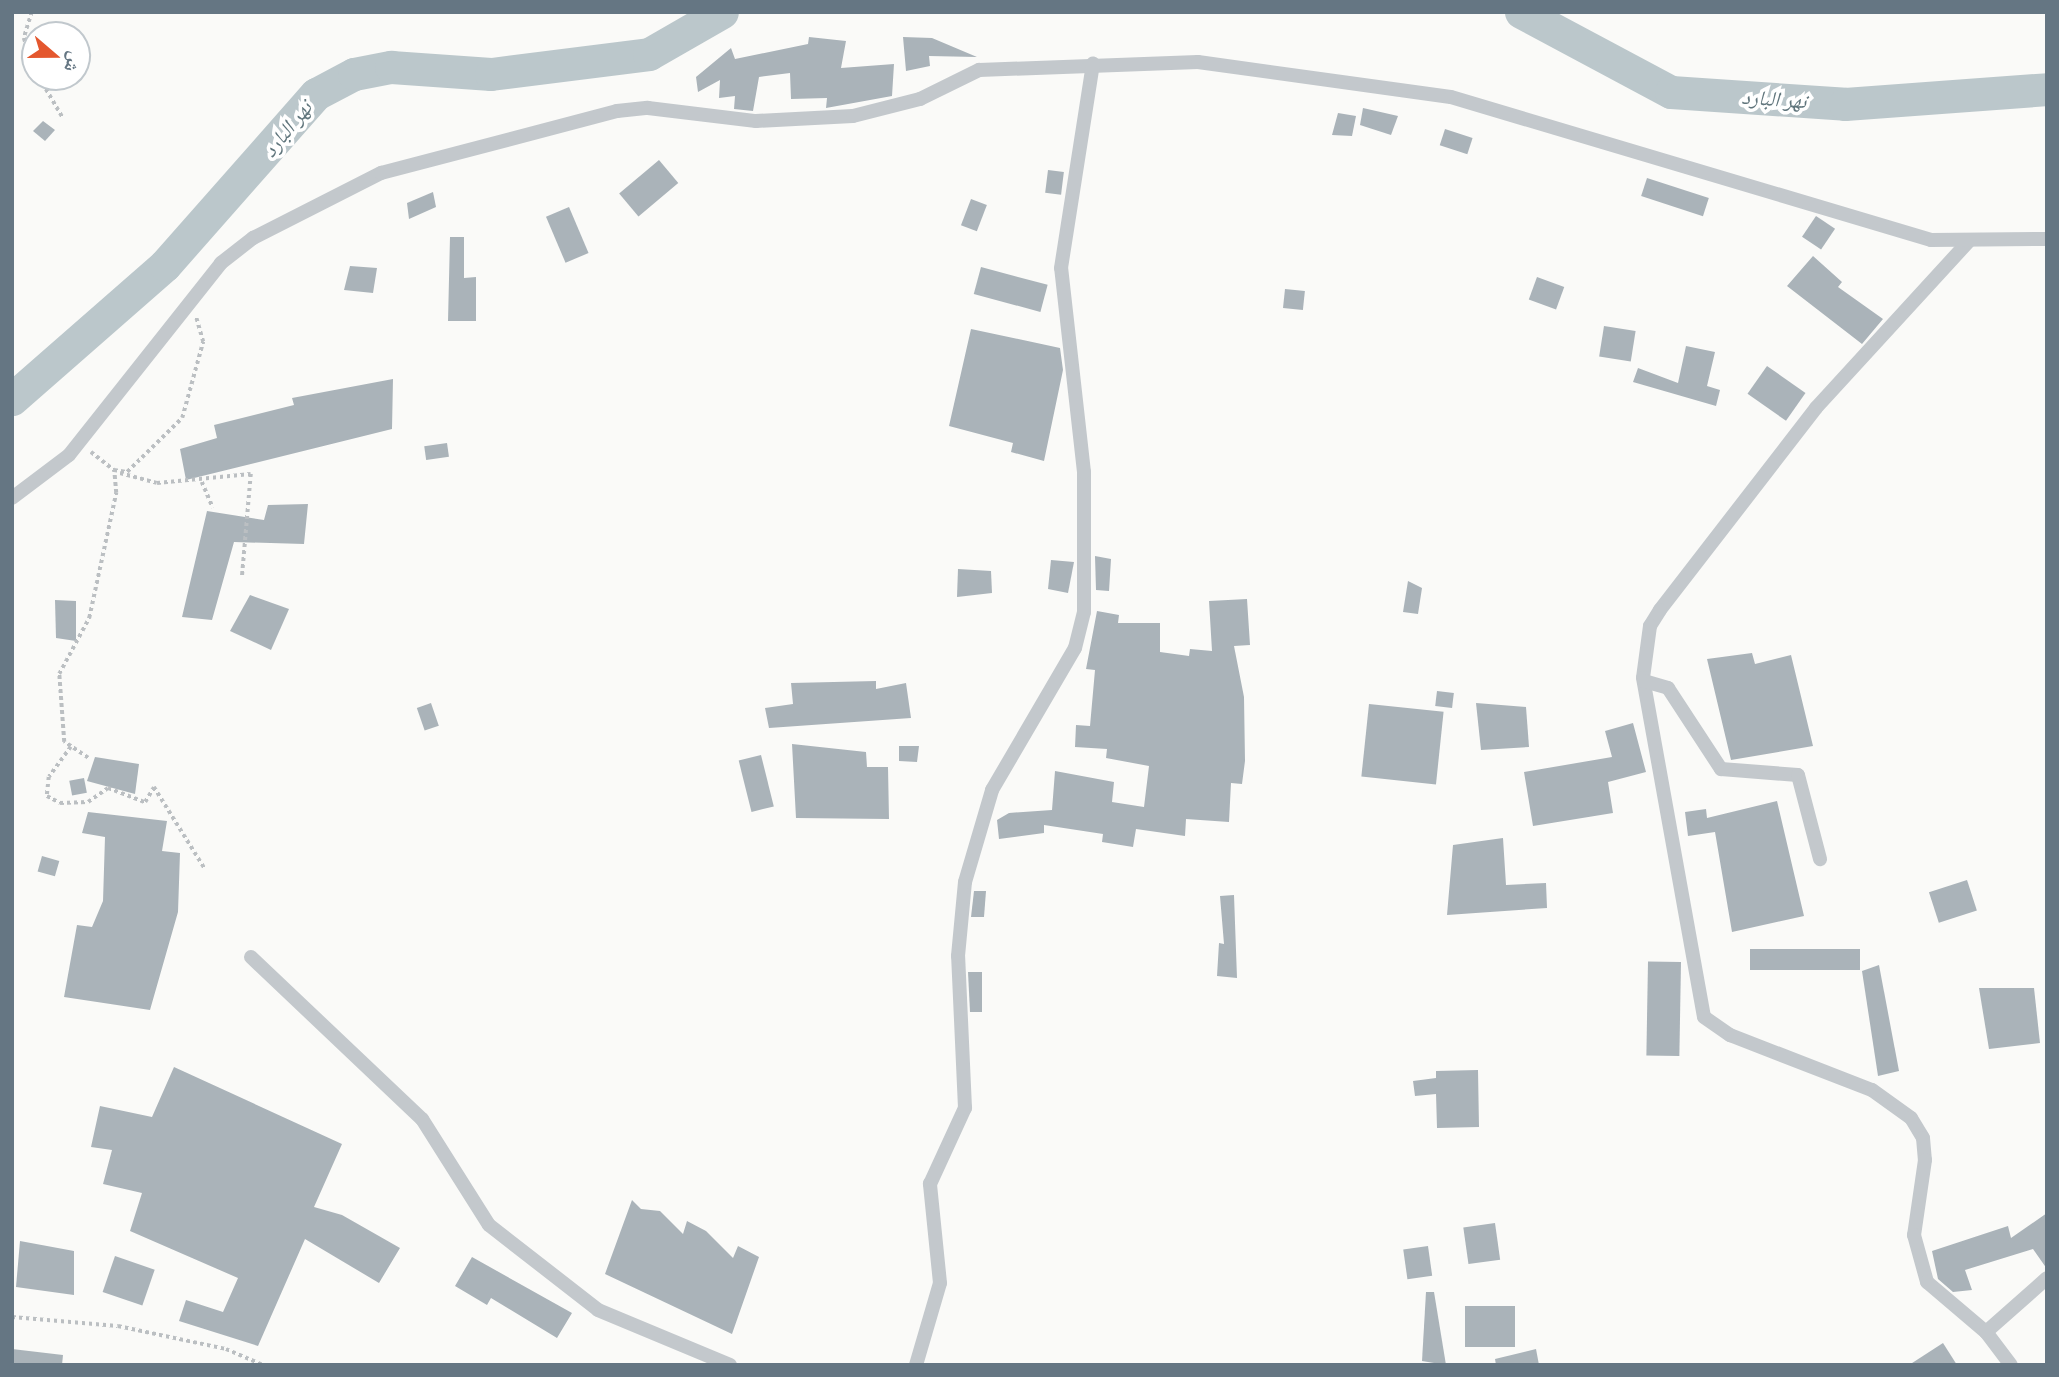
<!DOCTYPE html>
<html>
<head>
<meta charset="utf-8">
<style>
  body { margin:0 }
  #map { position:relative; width:2059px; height:1377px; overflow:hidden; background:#fafaf8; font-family:"Public Sans","Noto Naskh Arabic",sans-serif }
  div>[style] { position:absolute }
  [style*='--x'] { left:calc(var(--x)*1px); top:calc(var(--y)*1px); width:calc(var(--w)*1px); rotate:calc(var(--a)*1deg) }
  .river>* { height:33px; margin:-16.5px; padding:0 16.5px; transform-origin:16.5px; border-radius:16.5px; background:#bbc7cb }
  .building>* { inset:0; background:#aab3b9; transform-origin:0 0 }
  .path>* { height:3.5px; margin-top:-1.75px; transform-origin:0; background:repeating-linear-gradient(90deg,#bbbfc2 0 3.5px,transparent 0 7px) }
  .minor>* { height:14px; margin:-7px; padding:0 7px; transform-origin:7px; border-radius:7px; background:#c3c8cc }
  span { translate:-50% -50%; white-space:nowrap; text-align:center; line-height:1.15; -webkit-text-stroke:7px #fff; paint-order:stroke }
  .water-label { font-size:21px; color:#60757c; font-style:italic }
  .frame { position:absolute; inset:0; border:14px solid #657683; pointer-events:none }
  .north { position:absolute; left:21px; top:21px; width:70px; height:70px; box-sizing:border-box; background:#fff; border:2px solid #c1c8cd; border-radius:50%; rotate:110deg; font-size:19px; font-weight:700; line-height:28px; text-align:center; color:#657683 }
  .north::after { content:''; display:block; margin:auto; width:24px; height:32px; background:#e4572e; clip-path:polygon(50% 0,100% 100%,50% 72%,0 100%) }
</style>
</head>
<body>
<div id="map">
  <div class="river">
    <i style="--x:1521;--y:12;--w:170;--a:28.1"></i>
    <i style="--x:1671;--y:92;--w:174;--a:3.9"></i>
    <i style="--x:1845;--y:104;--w:203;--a:-4.2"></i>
    <i style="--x:12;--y:399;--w:203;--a:-41.2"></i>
    <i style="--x:165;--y:265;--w:228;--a:-48.6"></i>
    <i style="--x:316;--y:94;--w:43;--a:-27.8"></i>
    <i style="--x:354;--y:74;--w:38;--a:-11"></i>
    <i style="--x:391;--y:67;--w:100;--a:4"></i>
    <i style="--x:491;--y:74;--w:159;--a:-7.2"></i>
    <i style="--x:649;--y:54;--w:84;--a:-29.9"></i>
  </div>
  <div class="building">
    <i style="clip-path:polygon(809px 37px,846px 41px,841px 68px,894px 64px,892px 96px,826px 108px,827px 98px,791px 99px,790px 73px,759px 77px,753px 111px,734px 109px,735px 96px,719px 98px,720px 80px,698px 92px,696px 77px,731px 48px,735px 59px,808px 44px)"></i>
    <i style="clip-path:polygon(903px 37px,932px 38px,977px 57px,929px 56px,930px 66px,906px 71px)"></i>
    <i style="clip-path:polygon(1363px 108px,1398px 116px,1391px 135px,1360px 125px)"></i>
    <i style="clip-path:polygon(1338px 113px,1356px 116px,1352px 136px,1332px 135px)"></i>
    <i style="clip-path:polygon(43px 121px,55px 130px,45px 141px,33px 131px)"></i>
    <i style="left:1445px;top:129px;width:29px;height:17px;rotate:18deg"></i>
    <i style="left:659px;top:160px;width:30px;height:52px;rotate:50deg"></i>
    <i style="left:1048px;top:170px;width:16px;height:23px;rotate:7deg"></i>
    <i style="left:1647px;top:178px;width:65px;height:19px;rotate:18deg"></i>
    <i style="clip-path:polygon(433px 192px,436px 207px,409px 219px,407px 203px)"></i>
    <i style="left:971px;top:199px;width:17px;height:28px;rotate:21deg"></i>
    <i style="left:569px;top:207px;width:50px;height:25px;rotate:67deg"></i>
    <i style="left:1816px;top:216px;width:23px;height:25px;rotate:34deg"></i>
    <i style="clip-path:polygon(450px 237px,464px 237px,464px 278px,476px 277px,476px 321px,448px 321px)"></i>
    <i style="clip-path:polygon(1813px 256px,1842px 282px,1838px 287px,1883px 319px,1862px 344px,1787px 286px)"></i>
    <i style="clip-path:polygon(350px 266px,377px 268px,373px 293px,344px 290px)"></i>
    <i style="left:981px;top:267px;width:69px;height:28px;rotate:15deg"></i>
    <i style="left:1537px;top:277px;width:29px;height:24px;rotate:20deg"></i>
    <i style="left:1285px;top:289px;width:20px;height:19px;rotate:6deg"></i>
    <i style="left:1604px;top:326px;width:32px;height:31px;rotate:9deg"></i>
    <i style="clip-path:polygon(971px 329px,1060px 348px,1063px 370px,1044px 461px,1011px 452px,1013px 443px,949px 426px)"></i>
    <i style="clip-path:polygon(1686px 346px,1715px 352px,1707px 386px,1720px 390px,1716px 406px,1633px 382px,1638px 368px,1678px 383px)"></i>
    <i style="left:1767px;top:366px;width:47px;height:34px;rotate:35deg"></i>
    <i style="clip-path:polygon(393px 379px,392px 429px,186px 480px,180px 449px,217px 438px,214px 425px,294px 405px,292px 398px)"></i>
    <i style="left:447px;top:443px;width:14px;height:23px;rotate:82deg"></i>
    <i style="clip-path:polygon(308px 504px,304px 544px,234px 542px,212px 620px,182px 617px,207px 511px,264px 520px,268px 505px)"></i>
    <i style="clip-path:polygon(1095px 556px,1111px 559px,1109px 591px,1096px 590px)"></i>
    <i style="clip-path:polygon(1051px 560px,1074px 562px,1068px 593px,1048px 589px)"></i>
    <i style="clip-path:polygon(958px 569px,991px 571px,992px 593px,957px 597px)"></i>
    <i style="clip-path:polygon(1408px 581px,1422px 588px,1418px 614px,1403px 612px)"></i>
    <i style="clip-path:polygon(250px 595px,289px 609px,271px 650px,230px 631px)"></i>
    <i style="clip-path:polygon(1247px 599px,1250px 645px,1234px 646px,1244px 697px,1245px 761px,1242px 784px,1231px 783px,1229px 822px,1186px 819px,1185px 836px,1136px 829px,1133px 847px,1102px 842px,1103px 834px,1044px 825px,1044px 833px,999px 839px,997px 820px,1009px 813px,1052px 810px,1055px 771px,1114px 782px,1112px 802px,1144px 807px,1149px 766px,1106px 758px,1107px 749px,1075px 747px,1076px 725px,1090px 726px,1095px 670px,1086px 669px,1097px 611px,1119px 615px,1118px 623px,1160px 623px,1160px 652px,1189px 656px,1190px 649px,1212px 651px,1209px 601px)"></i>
    <i style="clip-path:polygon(55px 600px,76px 601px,76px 641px,56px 638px)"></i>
    <i style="clip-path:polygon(1752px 653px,1755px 664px,1791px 655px,1813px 746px,1731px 760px,1707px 659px)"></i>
    <i style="clip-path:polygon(876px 681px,876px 689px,906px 683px,911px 718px,769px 728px,765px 708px,793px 704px,791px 683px)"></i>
    <i style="left:1437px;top:691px;width:17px;height:15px;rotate:7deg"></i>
    <i style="left:431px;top:703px;width:24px;height:15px;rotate:71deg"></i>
    <i style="clip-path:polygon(1476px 703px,1526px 707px,1529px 747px,1481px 750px)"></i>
    <i style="left:1369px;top:704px;width:75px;height:73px;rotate:6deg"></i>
    <i style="clip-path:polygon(1633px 723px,1646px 772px,1608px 782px,1613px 813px,1533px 826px,1524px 772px,1612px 757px,1605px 731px)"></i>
    <i style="clip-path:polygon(792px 744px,866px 752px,867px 767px,888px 767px,889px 819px,796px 818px)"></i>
    <i style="clip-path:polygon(899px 746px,919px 746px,917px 762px,899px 761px)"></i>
    <i style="left:761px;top:755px;width:53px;height:23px;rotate:76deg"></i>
    <i style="clip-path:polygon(95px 757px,139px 764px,135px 794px,87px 781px)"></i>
    <i style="left:84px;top:778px;width:15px;height:15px;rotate:79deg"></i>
    <i style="clip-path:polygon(1777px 801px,1804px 916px,1732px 932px,1715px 832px,1688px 836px,1685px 812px,1706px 809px,1707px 818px)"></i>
    <i style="clip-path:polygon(88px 812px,167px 821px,162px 851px,180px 853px,178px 912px,150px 1010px,64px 997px,77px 925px,92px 927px,103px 901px,105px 837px,82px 833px)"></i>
    <i style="clip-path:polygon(1503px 838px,1506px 885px,1546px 883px,1547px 908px,1447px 915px,1453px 845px)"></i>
    <i style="left:42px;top:856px;width:18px;height:16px;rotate:16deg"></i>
    <i style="left:1967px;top:880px;width:32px;height:40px;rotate:72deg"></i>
    <i style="clip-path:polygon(974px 891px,986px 891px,984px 917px,971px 917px)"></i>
    <i style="clip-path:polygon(1234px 895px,1237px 978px,1217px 976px,1219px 943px,1224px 944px,1220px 896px)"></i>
    <i style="left:1860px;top:949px;width:21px;height:110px;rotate:90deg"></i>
    <i style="left:1681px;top:962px;width:94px;height:33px;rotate:91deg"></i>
    <i style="clip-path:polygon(1879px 965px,1899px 1071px,1878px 1076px,1862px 971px)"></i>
    <i style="clip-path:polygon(968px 972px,982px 972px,982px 1012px,970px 1012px)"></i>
    <i style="clip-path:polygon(1979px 988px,2034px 988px,2040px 1043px,1989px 1049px)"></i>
    <i style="clip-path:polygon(174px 1067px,342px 1144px,314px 1207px,342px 1215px,400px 1248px,379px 1283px,305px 1239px,258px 1346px,179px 1321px,186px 1300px,223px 1312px,238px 1278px,130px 1231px,142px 1193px,103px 1184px,112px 1150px,91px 1147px,100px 1106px,152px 1117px)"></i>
    <i style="clip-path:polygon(1478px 1070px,1479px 1127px,1437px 1128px,1436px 1094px,1415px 1096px,1413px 1081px,1436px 1078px,1436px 1071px)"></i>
    <i style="clip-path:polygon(632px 1200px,641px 1209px,660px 1211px,683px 1234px,687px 1221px,706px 1231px,733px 1258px,738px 1246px,759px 1257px,732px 1334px,605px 1274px)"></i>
    <i style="clip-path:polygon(2047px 1213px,2047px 1269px,2033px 1249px,1965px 1270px,1972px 1290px,1953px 1292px,1938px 1279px,1932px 1251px,2008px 1226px,2011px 1238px)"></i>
    <i style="left:1495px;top:1223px;width:37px;height:32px;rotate:82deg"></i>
    <i style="clip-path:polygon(20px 1241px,74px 1251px,74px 1295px,16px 1287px)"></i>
    <i style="left:1428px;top:1246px;width:30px;height:25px;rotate:82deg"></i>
    <i style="left:115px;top:1256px;width:42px;height:38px;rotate:19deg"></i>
    <i style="clip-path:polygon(472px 1257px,572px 1313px,557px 1338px,491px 1298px,487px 1305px,455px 1286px)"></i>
    <i style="clip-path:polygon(1426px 1292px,1434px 1292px,1446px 1365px,1422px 1361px)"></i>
    <i style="left:1465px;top:1306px;width:50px;height:41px"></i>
    <i style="clip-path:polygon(1943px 1343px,1957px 1365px,1909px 1365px)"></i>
    <i style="clip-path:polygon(12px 1349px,63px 1355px,62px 1365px,12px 1365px)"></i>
    <i style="clip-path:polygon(1536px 1349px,1539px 1365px,1496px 1365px,1495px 1359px)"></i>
  </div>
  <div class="path">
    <i style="--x:32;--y:12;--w:27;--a:107"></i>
    <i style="--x:24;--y:38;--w:35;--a:72"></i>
    <i style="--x:39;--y:77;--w:48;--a:59.7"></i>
    <i style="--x:91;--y:452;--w:29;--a:38"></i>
    <i style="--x:114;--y:470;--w:13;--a:9"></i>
    <i style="--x:127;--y:472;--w:77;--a:-44.5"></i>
    <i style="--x:182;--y:418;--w:79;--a:-74.6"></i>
    <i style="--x:203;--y:342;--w:26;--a:-106"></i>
    <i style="--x:120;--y:473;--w:38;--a:15"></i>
    <i style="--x:157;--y:483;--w:94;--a:-5.5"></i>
    <i style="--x:251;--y:474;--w:104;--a:94.9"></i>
    <i style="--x:202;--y:482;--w:28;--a:67"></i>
    <i style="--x:71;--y:747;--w:37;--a:126"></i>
    <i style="--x:49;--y:777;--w:19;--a:96"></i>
    <i style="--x:47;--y:796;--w:15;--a:28"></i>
    <i style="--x:60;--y:803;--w:28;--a:-2"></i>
    <i style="--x:88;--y:802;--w:24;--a:-35"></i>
    <i style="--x:108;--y:788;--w:40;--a:21"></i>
    <i style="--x:145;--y:802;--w:17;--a:-59"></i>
    <i style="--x:154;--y:787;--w:97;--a:58.1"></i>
    <i style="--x:88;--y:758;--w:29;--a:-146"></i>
    <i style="--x:64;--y:742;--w:68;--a:-94.2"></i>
    <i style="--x:59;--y:674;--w:64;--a:-61.8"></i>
    <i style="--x:89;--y:618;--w:128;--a:-77.8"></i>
    <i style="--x:116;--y:493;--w:23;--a:-95"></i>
    <i style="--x:12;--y:1317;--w:106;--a:4.9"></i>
    <i style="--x:118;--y:1326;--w:110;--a:12"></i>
    <i style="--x:226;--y:1349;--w:40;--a:23.4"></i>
  </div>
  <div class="minor">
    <i style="--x:1968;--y:242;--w:225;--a:132.5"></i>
    <i style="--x:1816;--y:408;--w:255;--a:127.7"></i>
    <i style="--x:1660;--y:610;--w:19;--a:122"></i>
    <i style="--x:1650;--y:626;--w:52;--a:97.7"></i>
    <i style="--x:1643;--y:678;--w:344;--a:79.8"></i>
    <i style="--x:1704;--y:1017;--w:32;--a:35"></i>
    <i style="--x:1730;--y:1035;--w:152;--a:21.2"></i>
    <i style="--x:1872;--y:1090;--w:48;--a:35.7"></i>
    <i style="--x:1911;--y:1118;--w:23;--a:59"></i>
    <i style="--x:1923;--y:1138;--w:22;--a:85"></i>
    <i style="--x:1925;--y:1160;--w:76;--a:98.3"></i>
    <i style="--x:1914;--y:1235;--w:49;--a:74.5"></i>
    <i style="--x:1927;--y:1282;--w:77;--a:40.3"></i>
    <i style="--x:1986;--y:1332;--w:41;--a:52.9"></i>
    <i style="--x:12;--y:498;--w:71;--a:-37"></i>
    <i style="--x:69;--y:455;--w:245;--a:-51.6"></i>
    <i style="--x:221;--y:263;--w:41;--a:-38"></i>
    <i style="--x:253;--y:238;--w:144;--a:-26.9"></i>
    <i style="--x:381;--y:173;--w:244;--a:-14.7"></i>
    <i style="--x:617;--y:111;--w:31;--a:-6"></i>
    <i style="--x:648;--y:108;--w:109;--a:6.9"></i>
    <i style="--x:756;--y:121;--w:97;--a:-3"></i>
    <i style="--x:853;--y:116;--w:69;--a:-14.2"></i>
    <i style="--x:920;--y:99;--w:66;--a:-26.2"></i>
    <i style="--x:979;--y:70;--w:219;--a:-2.1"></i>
    <i style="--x:1198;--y:62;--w:255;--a:7.9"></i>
    <i style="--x:1451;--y:97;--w:501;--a:16.59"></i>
    <i style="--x:1931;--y:240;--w:116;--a:-0.5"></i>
    <i style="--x:1644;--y:681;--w:25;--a:16"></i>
    <i style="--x:1668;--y:688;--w:97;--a:56.8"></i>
    <i style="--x:1721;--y:769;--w:77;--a:4.5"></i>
    <i style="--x:1798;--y:775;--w:87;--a:75.3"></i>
    <i style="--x:251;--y:957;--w:236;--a:43.5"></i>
    <i style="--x:422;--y:1119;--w:125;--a:57.7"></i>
    <i style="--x:489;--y:1225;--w:138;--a:37.9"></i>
    <i style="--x:598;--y:1310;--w:143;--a:22.6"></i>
    <i style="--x:1986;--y:1332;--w:81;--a:-41.5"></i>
    <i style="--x:916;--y:1365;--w:85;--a:-73.7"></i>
    <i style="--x:940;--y:1283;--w:100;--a:-95.8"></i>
    <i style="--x:930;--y:1184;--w:84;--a:-65.3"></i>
    <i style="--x:965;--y:1108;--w:152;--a:-92.6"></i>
    <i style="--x:958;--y:956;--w:74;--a:-84.6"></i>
    <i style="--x:965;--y:882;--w:96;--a:-73.6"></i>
    <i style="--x:992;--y:790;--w:164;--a:-59.7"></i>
    <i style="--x:1075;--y:648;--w:37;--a:-76"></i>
    <i style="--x:1084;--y:612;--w:140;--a:-90"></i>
    <i style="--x:1084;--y:472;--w:205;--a:-96.4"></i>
    <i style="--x:1061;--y:268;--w:207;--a:-81.1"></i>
  </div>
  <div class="water-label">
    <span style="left:1774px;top:99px;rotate:4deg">نهر البارد</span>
    <span style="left:287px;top:129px;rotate:-51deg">نهر البارد</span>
  </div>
  <div class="frame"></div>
  <div class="north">ش</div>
</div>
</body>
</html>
